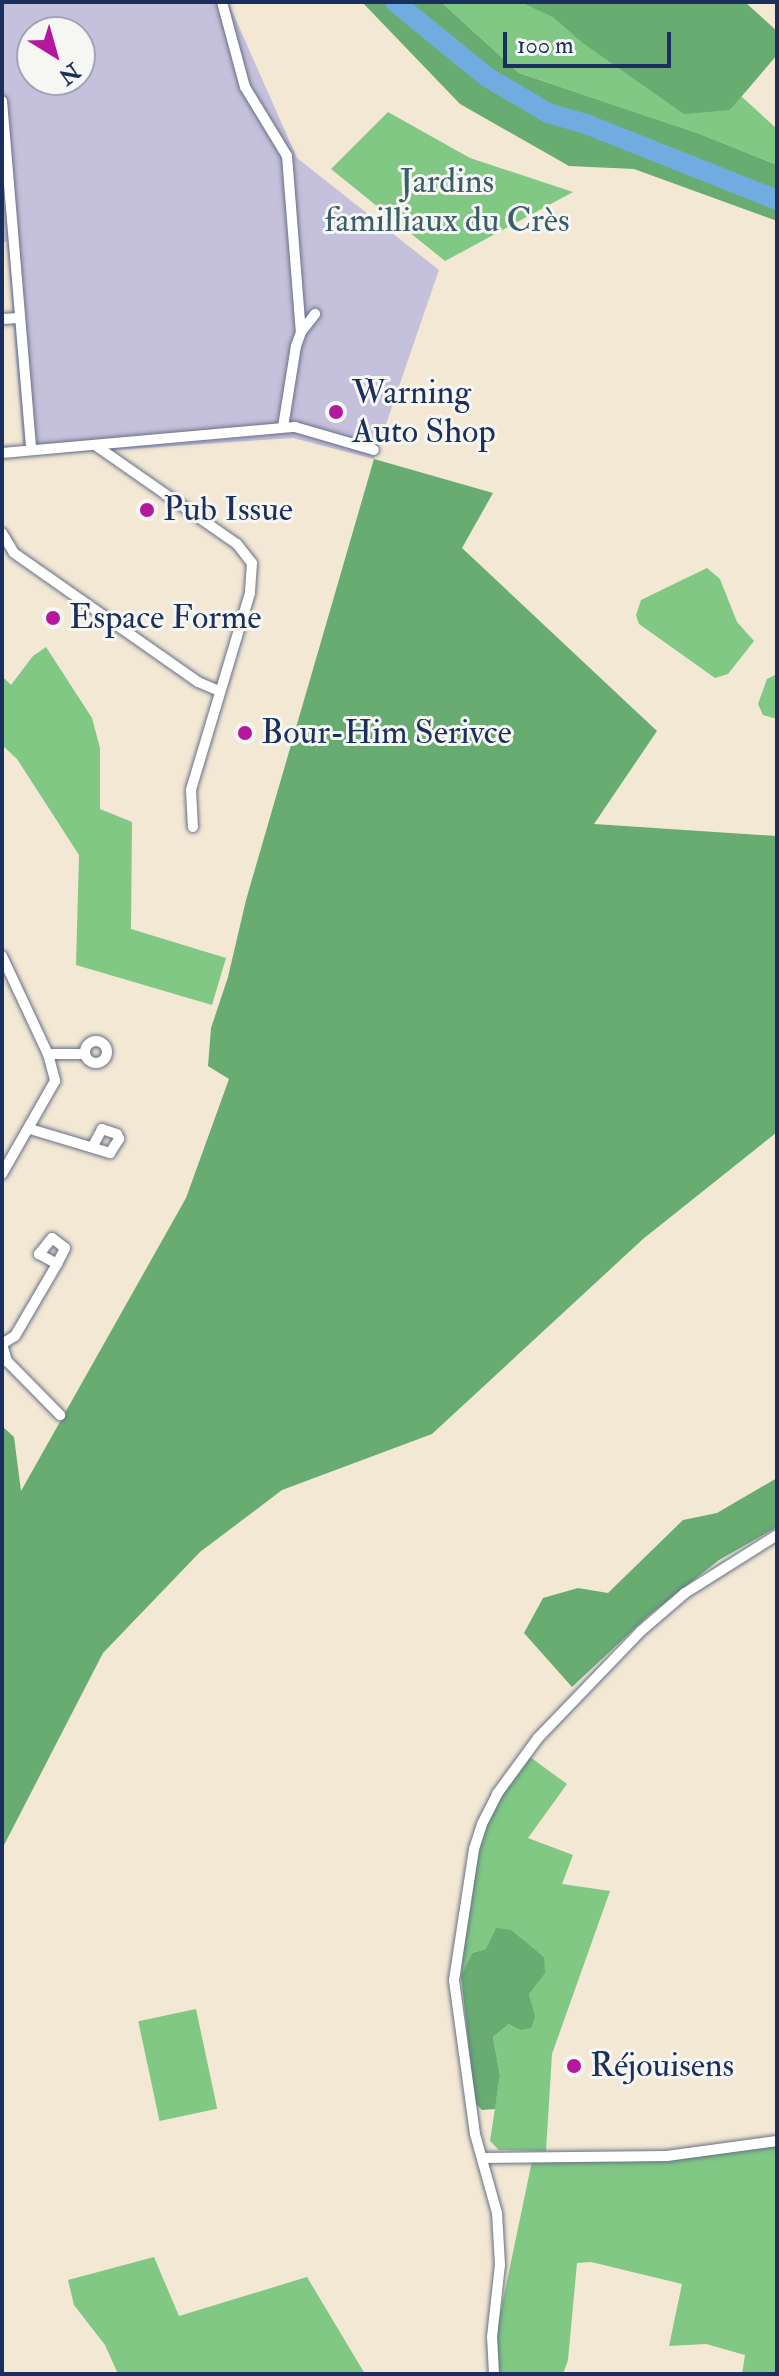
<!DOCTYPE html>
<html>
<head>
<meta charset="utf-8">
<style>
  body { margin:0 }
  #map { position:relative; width:779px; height:2376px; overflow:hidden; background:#f3e8d4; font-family:"IM FELL Double Pica",serif }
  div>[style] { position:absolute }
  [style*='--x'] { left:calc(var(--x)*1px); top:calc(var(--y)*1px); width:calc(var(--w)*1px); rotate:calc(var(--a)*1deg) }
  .industrial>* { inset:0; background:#c5c0db }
  .green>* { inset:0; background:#80c884; transform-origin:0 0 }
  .forest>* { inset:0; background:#68ac72 }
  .river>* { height:20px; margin:-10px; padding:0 10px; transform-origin:10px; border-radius:10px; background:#71ace1 }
  .roads { filter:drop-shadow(0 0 2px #677087) drop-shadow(0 0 2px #677087) }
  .minor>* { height:10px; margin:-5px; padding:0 5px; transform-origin:5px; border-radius:5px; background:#fff }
  .minor>.ring { margin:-5px; padding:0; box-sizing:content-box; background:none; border:10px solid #fff; border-radius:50% }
  .dots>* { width:22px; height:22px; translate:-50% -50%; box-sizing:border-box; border:4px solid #f6f6f2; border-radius:50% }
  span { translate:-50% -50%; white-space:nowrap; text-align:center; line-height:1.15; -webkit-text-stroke:6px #f6f6f2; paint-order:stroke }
  .park-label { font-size:34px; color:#395d69 }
  .poi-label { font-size:34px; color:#1b2f5e }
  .left { translate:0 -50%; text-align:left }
  .frame { position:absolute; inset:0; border:4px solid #1b2f5e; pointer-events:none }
  .north { position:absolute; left:16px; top:16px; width:80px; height:80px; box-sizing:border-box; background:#f6f6f2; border:2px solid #9ea6b7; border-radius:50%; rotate:143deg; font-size:22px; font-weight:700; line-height:32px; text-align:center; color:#1b2f5e }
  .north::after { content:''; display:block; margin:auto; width:28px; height:36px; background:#b5179e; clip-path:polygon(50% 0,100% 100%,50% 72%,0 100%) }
  .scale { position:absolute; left:503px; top:32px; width:168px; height:36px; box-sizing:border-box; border:4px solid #1b2f5e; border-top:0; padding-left:10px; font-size:24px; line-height:28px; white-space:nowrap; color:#1b2f5e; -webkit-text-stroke:6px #f6f6f2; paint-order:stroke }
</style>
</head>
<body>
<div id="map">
  <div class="industrial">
    <i style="clip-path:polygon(evenodd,2px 2px,228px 2px,297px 158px,439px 270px,374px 459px,293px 438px,24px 456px,7px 242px,2px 242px,2px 2px,32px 32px,80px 32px,80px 80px,32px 80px,32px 32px)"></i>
  </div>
  <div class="green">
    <i style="clip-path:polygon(441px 2px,520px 2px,553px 16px,580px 41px,730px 110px,741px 96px,777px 129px,777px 165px,700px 134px,519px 73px)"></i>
    <i style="clip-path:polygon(388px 112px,470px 158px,573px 192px,445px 261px,331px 169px)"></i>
    <i style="clip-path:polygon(707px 568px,720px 579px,737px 622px,754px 641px,728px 674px,715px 678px,639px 624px,636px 615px,641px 600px)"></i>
    <i style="clip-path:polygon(46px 647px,92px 718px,100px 748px,100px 809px,132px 822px,131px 929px,226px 958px,212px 1005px,76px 965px,79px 855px,17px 759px,2px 745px,2px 676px,11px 685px,33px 656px)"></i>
    <i style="clip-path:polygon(777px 674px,777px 719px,763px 715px,758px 704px,767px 679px)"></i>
    <i style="clip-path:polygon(530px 1757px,567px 1784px,528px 1838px,573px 1855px,562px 1884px,610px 1891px,552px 2054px,546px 2151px,499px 2150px,490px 2141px,500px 2075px,493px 2037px,509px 2024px,534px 2017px,529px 1994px,544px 1957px,528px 1945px,486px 1949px,472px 1953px,461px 1976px,469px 1899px,483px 1833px,500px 1797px)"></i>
    <i style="left:196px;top:2009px;width:102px;height:59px;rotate:78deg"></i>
    <i style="clip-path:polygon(777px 2146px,777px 2374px,742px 2374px,745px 2355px,706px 2344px,669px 2346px,682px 2284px,591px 2262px,577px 2263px,568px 2360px,563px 2374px,498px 2374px,496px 2334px,532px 2161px,634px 2162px)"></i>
    <i style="clip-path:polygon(154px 2257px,179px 2316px,307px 2277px,365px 2374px,118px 2374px,105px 2345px,74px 2305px,68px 2280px)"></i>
  </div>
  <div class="forest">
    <i style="clip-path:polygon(362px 2px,441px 2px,519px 73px,700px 134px,777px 165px,777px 221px,634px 169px,569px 166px,460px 104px)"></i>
    <i style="clip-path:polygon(520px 2px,745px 2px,777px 31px,777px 55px,730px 110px,684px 114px,580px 41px,553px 17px)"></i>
    <i style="clip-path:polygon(374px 459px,493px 493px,462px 548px,657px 731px,594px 824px,777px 836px,777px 1132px,643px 1239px,432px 1434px,282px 1490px,200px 1552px,103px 1653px,2px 1849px,2px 1426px,14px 1437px,21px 1491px,186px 1198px,229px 1079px,208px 1066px,211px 1028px,228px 977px,246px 900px)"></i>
    <i style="clip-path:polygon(777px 1478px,777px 1527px,719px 1560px,648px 1616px,572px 1687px,524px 1633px,543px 1598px,578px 1588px,608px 1593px,683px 1520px,717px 1513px)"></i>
    <i style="clip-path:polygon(496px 1928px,511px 1930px,544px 1957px,545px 1973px,529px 1994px,535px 2017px,531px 2028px,521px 2030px,509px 2024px,493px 2037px,500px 2075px,495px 2109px,482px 2110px,475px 2103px,461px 1976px,472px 1953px,486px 1949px)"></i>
  </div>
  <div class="river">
    <i style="--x:395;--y:2;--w:119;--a:39.2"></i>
    <i style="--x:487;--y:77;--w:71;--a:30.5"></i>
    <i style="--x:548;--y:113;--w:40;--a:16"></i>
    <i style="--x:586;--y:124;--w:206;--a:21.7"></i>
  </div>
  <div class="roads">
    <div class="minor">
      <i style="--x:222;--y:2;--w:88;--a:74.9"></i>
      <i style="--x:245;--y:87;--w:81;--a:58.7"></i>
      <i style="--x:287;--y:156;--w:177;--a:85.5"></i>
      <i style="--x:2;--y:101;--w:350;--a:85.2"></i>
      <i style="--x:2;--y:319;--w:17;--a:-3"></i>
      <i style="--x:283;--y:427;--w:82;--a:-80.9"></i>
      <i style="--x:296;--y:346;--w:15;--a:-70"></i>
      <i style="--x:301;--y:332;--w:23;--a:-52"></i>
      <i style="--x:95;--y:445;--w:173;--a:34.9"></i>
      <i style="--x:237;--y:544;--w:24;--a:52"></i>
      <i style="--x:252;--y:563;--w:30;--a:94"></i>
      <i style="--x:250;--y:593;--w:206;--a:106.7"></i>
      <i style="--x:191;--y:790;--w:37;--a:87"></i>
      <i style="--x:2;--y:453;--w:294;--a:-5.1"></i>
      <i style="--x:295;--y:427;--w:82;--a:16.2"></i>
      <i style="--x:2;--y:533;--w:23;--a:59"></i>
      <i style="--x:14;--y:553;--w:225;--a:35"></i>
      <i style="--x:198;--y:682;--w:23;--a:23"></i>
      <i style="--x:2;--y:956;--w:108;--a:64.9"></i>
      <i style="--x:48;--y:1054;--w:28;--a:75"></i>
      <i style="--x:55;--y:1081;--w:107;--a:119.7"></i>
      <i class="ring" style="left:85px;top:1041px;width:12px;height:12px"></i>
      <i style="--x:48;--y:1054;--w:37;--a:0"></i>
      <i style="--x:30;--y:1129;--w:84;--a:16.7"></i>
      <i style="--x:110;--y:1153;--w:17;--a:-57"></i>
      <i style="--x:119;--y:1139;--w:5;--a:-112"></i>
      <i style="--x:117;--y:1134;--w:16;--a:-162"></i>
      <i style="--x:102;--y:1129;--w:19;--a:118"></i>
      <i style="--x:2;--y:1344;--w:15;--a:-32"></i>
      <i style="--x:15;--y:1336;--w:83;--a:-59.7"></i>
      <i style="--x:57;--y:1264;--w:18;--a:-63"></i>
      <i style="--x:65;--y:1248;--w:16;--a:-142"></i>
      <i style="--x:52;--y:1238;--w:21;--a:129"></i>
      <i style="--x:39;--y:1254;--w:21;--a:29"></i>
      <i style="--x:2;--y:1344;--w:18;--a:74"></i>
      <i style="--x:7;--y:1361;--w:76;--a:45.5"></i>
      <i style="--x:482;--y:2158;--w:185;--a:-0.6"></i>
      <i style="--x:667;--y:2156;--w:111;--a:-7.8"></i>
      <i style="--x:494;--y:2374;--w:37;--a:-93"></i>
      <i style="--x:492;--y:2337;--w:72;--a:-83.7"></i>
      <i style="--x:500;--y:2265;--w:52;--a:-93.3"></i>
      <i style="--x:497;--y:2213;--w:82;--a:-105.6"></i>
      <i style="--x:475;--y:2134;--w:155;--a:-97.8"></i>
      <i style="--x:454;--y:1980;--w:133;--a:-81.3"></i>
      <i style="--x:474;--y:1849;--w:26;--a:-72"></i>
      <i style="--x:482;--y:1824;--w:34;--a:-63"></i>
      <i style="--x:497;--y:1794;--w:69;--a:-53.8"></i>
      <i style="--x:538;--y:1738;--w:149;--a:-46.1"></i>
      <i style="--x:641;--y:1631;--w:58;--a:-40.8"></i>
      <i style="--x:685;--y:1593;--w:109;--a:-32.2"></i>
    </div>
  </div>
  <div class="dots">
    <i style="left:336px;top:412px;background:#b5179e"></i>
    <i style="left:147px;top:510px;background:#b5179e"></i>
    <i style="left:53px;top:618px;background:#b5179e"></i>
    <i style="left:245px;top:733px;background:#b5179e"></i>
    <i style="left:574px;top:2066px;background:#b5179e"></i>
  </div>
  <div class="park-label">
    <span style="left:447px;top:201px">Jardins<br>familliaux du Crès</span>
  </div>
  <div class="poi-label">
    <span class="left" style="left:352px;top:412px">Warning<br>Auto Shop</span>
    <span class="left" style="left:163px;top:510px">Pub Issue</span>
    <span class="left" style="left:69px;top:618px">Espace Forme</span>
    <span class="left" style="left:261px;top:733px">Bour-Him Serivce</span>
    <span class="left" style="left:590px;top:2066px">Réjouisens</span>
  </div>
  <div class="frame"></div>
  <div class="north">N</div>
  <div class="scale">100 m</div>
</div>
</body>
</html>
